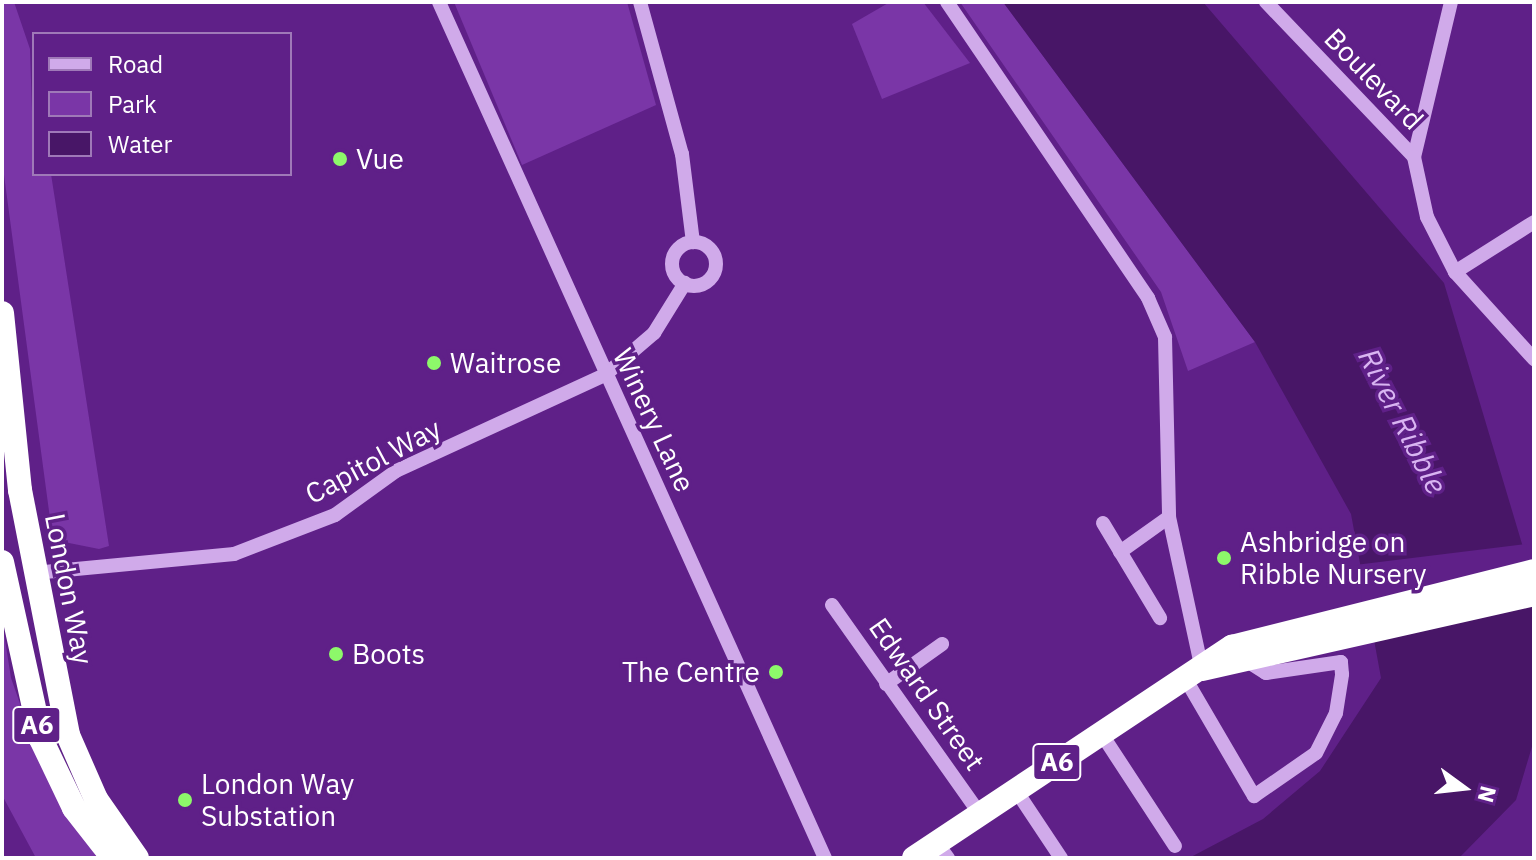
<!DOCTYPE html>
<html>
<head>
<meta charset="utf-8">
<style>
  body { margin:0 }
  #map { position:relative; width:1536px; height:860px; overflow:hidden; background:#5f2088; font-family:"IBM Plex Sans",sans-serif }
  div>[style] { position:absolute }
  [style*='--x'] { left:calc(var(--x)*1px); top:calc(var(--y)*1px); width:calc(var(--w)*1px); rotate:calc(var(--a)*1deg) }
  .green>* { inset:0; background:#7a36a7 }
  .water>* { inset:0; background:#481667 }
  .pier>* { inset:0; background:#5f2088; transform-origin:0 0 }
  .minor>* { height:14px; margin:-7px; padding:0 7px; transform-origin:7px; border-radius:7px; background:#d0aaea }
  .minor>.ring { margin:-7px; padding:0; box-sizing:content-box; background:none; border:14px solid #d0aaea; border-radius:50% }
  .highway>* { height:24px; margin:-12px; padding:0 12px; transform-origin:12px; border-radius:12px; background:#fff }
  .dots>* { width:22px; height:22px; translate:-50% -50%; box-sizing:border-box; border:4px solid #5f2088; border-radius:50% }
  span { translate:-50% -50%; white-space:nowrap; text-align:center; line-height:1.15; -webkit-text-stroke:7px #5f2088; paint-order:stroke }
  .shield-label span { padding:2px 6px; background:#5f2088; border:2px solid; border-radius:6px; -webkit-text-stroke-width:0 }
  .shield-label { font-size:26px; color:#fff; font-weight:700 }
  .street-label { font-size:28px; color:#fff }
  .poi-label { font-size:28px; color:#fff }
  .left { translate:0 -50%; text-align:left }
  .right { translate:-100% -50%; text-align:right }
  .water-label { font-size:30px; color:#d9b5f2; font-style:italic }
  .frame { position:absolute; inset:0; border:4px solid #fff; pointer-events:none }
  .legend { position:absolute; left:32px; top:32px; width:260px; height:144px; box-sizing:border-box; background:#5f2088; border:2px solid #9f79b8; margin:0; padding:10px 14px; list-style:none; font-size:24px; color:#fff }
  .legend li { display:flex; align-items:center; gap:16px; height:40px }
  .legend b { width:40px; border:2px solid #9f79b8 }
  .north { position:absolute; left:1424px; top:748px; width:80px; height:80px; -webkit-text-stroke:6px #5f2088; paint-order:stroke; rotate:105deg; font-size:22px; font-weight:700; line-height:32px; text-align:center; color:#fff }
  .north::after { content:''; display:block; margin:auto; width:28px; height:36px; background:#fff; clip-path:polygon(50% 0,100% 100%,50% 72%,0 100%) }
</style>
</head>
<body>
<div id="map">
  <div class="green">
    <i style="clip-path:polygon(2px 2px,14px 2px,30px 49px,34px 174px,51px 174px,109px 546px,99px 549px,64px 542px,51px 526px,2px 160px)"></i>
    <i style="clip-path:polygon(454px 2px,627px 2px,656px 105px,522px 165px)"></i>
    <i style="clip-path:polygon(890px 2px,923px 2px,970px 63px,882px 99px,852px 24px)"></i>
    <i style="clip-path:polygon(960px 2px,1003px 2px,1255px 342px,1188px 371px,1161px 292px)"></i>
    <i style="clip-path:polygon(2px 621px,11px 678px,42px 766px,97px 858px,36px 858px,2px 795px)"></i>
  </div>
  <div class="water">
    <i style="clip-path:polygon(1003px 2px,1203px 2px,1444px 283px,1534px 584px,1534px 740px,1516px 800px,1459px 858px,1189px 858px,1263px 819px,1320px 771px,1381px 678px,1351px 514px,1255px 342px)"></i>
  </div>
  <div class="pier">
    <i style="left:1526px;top:544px;width:62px;height:170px;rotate:83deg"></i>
  </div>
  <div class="minor">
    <i style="--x:439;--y:2;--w:939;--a:65.73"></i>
    <i style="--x:640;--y:2;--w:158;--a:74.6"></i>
    <i style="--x:682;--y:154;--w:89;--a:82.9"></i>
    <i style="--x:947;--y:2;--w:358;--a:55.8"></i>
    <i style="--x:1148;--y:298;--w:43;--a:66.4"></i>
    <i style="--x:1165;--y:337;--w:180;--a:88.7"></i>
    <i style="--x:1169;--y:517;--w:156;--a:77.8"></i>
    <i style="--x:1266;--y:2;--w:214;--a:46.3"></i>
    <i style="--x:1451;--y:2;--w:159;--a:103.4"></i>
    <i style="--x:1414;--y:157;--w:61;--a:77.8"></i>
    <i style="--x:1427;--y:217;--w:62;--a:63"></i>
    <i style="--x:1455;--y:272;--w:118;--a:47.8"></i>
    <i class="ring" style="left:672px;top:242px;width:30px;height:30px"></i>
    <i style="--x:1455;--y:272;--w:93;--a:-32.3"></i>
    <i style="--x:1103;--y:523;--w:111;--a:59"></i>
    <i style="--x:1120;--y:552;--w:60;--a:-35.5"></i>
    <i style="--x:34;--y:573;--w:201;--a:-5.4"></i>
    <i style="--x:234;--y:554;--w:108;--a:-21.1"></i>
    <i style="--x:335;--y:515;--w:75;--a:-35.8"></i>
    <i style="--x:396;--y:471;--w:230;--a:-24.7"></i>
    <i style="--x:605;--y:375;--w:65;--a:-40.6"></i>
    <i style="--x:654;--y:333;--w:59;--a:-58.2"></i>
    <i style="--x:832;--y:605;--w:255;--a:54.7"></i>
    <i style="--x:1185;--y:678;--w:137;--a:59.7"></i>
    <i style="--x:1254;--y:796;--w:75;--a:-34.7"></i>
    <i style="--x:1316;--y:753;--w:45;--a:-63.4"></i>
    <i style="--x:1336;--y:713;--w:39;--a:-81"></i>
    <i style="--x:1342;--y:674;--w:12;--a:-95"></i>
    <i style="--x:1341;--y:662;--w:76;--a:171.7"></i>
    <i style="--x:1266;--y:673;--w:19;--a:-148"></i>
    <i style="--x:886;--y:684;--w:69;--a:-35.5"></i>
    <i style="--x:1101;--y:733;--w:135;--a:56.8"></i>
    <i style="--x:1015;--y:789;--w:83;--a:56.3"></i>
    <i style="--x:937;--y:843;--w:19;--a:54"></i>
  </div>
  <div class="highway">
    <i style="--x:2;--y:313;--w:178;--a:84.2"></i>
    <i style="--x:20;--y:490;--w:250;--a:78.9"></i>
    <i style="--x:68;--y:735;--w:70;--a:66.4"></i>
    <i style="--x:96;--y:799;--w:72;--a:55.2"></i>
    <i style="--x:2;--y:562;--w:181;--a:77.6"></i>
    <i style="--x:41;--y:739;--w:76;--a:64.4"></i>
    <i style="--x:74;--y:808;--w:63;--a:52"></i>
    <i style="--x:1202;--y:669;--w:340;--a:-12.7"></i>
    <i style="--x:914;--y:858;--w:382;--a:-33.6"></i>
    <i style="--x:1232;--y:647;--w:311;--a:-14.1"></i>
  </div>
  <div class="dots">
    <i style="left:340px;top:159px;background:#8df86a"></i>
    <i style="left:434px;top:363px;background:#8df86a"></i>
    <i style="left:1224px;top:558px;background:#8df86a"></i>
    <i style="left:336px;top:654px;background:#8df86a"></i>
    <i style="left:776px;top:672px;background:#8df86a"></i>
    <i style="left:185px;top:800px;background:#8df86a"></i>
  </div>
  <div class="shield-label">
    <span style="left:37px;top:725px">A6</span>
    <span style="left:1057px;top:762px">A6</span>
  </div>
  <div class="street-label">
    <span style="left:1374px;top:79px;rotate:46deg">Boulevard</span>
    <span style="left:654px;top:420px;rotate:65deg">Winery Lane</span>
    <span style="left:373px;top:461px;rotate:-28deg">Capitol Way</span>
    <span style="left:69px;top:589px;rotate:79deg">London Way</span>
    <span style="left:927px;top:694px;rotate:55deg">Edward Street</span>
  </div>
  <div class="poi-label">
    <span class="left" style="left:356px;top:159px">Vue</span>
    <span class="left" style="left:450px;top:363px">Waitrose</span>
    <span class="left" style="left:1240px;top:558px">Ashbridge on<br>Ribble Nursery</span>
    <span class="left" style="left:352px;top:654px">Boots</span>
    <span class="right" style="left:760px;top:672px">The Centre</span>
    <span class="left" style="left:201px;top:800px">London Way<br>Substation</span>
  </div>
  <div class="water-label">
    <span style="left:1403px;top:421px;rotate:63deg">River Ribble</span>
  </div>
  <div class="frame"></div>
  <ul class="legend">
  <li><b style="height:10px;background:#d0aaea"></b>Road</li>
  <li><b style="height:22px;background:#7a36a7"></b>Park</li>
  <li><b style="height:22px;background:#481667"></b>Water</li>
  </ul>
  <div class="north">N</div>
</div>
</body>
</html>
